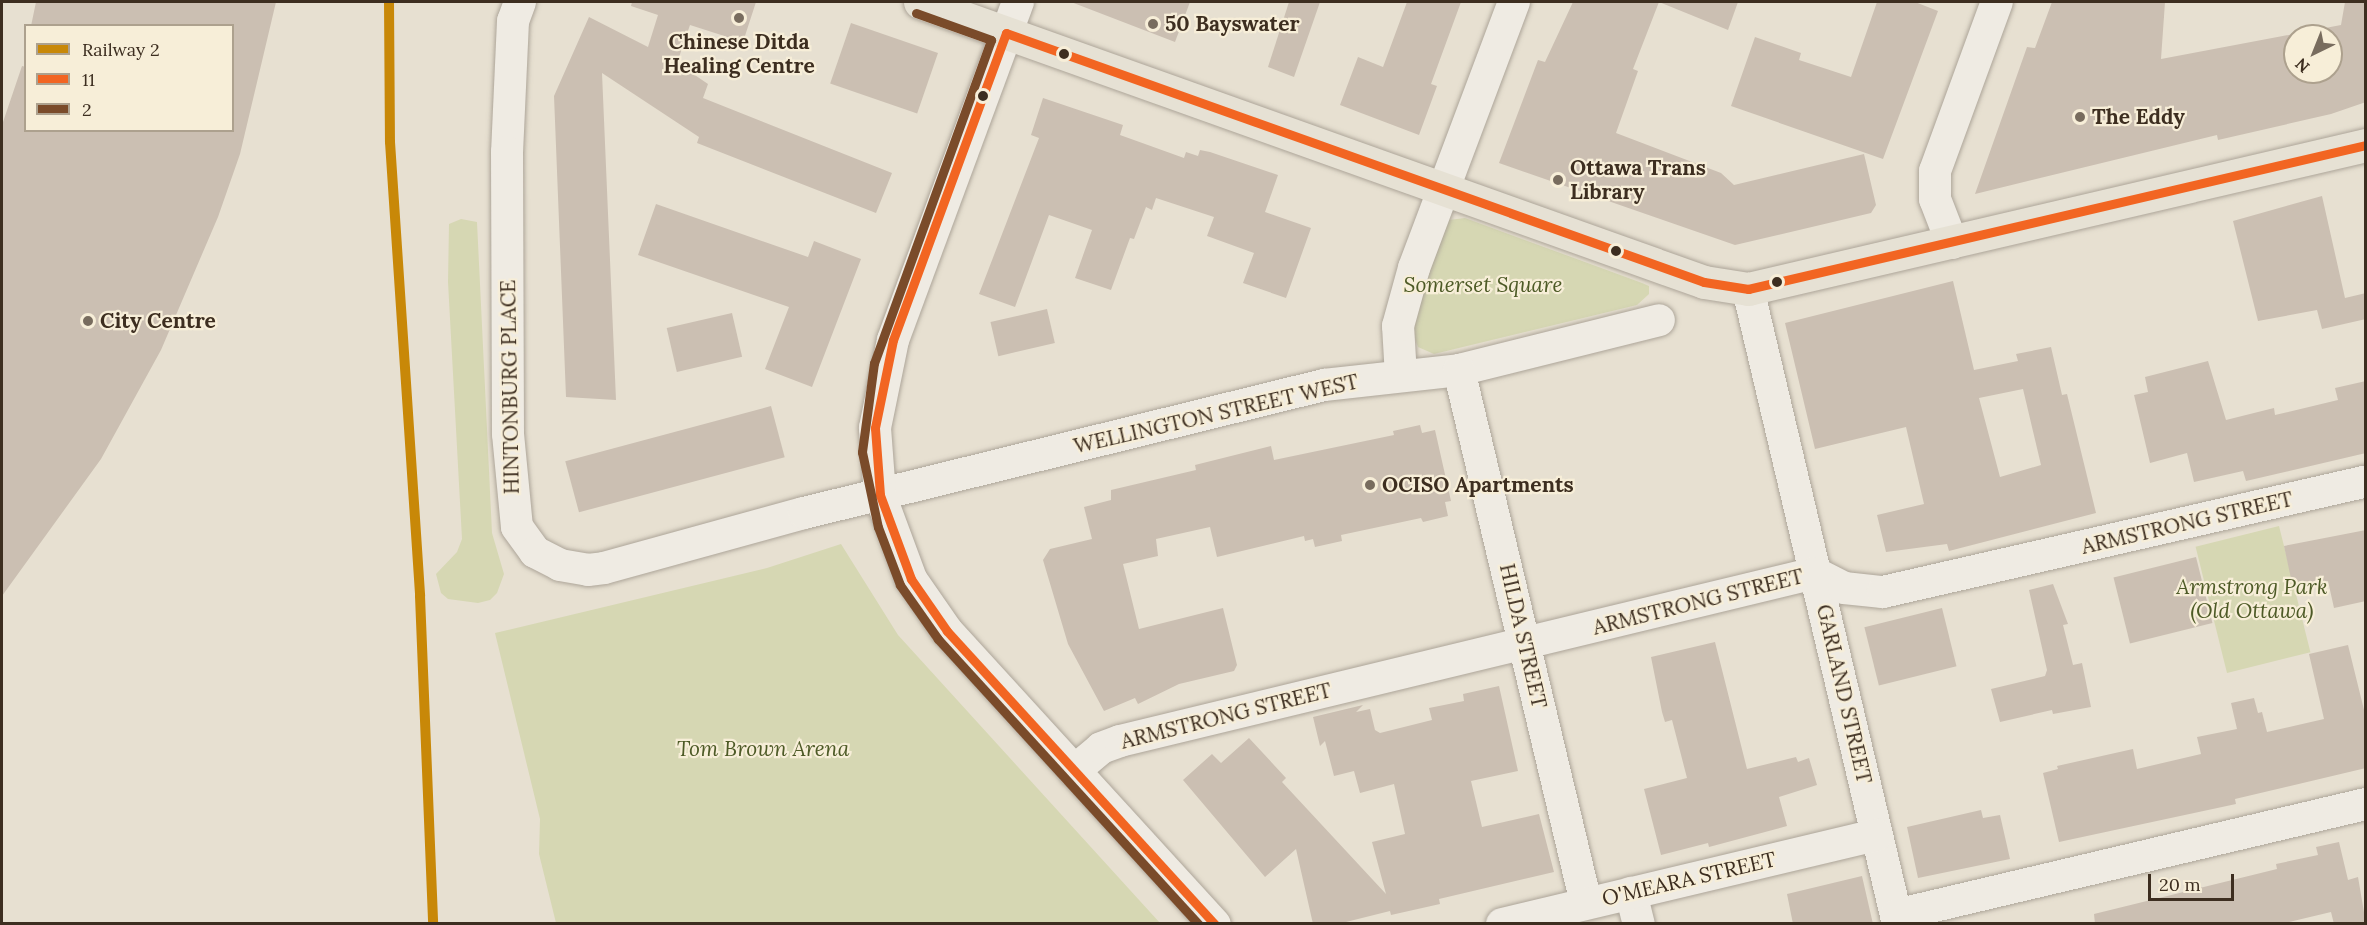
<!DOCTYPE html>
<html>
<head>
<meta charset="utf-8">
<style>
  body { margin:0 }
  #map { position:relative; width:2367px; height:925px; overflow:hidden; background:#e7e0d1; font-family:Lora,serif }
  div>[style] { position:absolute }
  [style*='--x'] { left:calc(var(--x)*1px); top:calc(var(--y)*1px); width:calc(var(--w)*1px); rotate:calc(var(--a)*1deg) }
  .green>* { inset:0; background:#d6d7b3; transform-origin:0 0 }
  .building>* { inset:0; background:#cbbfb2; transform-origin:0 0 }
  .roads { filter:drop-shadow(0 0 2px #ada599) drop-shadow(0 0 2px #ada599) }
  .minor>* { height:32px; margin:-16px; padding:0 16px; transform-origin:16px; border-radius:16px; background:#efebe3 }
  .major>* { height:33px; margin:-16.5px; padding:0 16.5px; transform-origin:16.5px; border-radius:16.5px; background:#e6e1d4 }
  .bus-1>* { height:9px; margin:-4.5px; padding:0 4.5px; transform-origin:4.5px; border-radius:4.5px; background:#f26522 }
  .bus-2>* { height:9px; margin:-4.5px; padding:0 4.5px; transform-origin:4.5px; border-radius:4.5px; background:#7a4b2a }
  .rail-1>* { height:10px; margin:-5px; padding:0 5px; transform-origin:5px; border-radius:5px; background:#c88808 }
  .dots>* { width:16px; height:16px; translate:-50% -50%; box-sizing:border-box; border:3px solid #f7eed8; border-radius:50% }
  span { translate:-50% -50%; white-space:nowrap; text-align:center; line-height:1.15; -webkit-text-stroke:4.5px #f7eed8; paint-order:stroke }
  .poi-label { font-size:21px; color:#3d2e20; font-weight:700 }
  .left { translate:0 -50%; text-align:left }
  .park-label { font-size:21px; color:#4d5a26; font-style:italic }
  .street-label { font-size:21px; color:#3d2e20 }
  .frame { position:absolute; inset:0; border:3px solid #3d2e20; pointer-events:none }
  .legend { position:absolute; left:24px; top:24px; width:210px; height:108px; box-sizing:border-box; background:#f7eed8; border:2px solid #ada18e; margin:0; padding:8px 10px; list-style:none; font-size:18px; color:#3d2e20 }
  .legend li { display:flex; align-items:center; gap:12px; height:30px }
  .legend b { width:30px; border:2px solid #ada18e }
  .north { position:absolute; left:2283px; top:24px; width:60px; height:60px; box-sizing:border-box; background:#f7eed8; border:2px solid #ada18e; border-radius:50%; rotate:223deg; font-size:16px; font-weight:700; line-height:24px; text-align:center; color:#3d2e20 }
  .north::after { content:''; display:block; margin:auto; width:21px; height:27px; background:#786c5e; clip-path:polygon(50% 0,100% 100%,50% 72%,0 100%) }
  .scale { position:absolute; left:2148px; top:874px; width:86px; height:27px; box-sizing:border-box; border:3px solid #3d2e20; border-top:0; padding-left:8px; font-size:18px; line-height:21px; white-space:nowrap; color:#3d2e20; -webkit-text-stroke:4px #f7eed8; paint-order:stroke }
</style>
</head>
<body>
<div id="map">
  <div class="green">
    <i style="clip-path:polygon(1465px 218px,1642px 283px,1649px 286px,1649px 294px,1637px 305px,1434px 354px,1418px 347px,1412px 330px,1439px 231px,1449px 220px)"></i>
    <i style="clip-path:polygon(461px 219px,477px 222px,492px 533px,504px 574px,497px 593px,490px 600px,478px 603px,448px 599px,441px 593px,436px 574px,457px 552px,462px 539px,448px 282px,449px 224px)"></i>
    <i style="left:2279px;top:526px;width:130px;height:86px;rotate:76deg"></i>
    <i style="clip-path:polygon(841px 544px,898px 635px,1160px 923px,556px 923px,539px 854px,540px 819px,495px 633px,767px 568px)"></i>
  </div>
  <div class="building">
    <i style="clip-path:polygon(36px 2px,276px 2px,240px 154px,218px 217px,161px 350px,101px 459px,2px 596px,2px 125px,22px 66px,26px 67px,26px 130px,232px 130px,232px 26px,31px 26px)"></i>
    <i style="clip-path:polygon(632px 2px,756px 2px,743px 42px,690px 25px,677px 63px,708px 84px,703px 98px,892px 173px,876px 213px,697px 143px,699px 137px,602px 73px,616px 400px,566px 397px,554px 96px,589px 17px,648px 47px,658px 15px,631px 6px)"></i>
    <i style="clip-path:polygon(1071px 2px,1190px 2px,1175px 42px)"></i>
    <i style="clip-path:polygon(1289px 2px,1320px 2px,1294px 77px,1268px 67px)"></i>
    <i style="clip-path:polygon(1407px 2px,1461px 2px,1431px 84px,1437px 86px,1419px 135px,1340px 105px,1358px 57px,1383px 67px)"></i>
    <i style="clip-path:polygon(1573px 2px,1659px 2px,1633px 69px,1638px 71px,1616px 133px,1721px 173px,1734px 185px,1864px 154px,1876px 205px,1871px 213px,1735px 245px,1499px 163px,1538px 60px,1545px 62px)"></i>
    <i style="clip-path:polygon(1659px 2px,1738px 2px,1728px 30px)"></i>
    <i style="clip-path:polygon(1877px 2px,1915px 2px,1938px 11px,1883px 159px,1731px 106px,1755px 37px,1801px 53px,1799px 60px,1851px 77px)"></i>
    <i style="clip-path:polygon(evenodd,2052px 2px,2165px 2px,2161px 59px,2341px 25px,2345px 2px,2366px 2px,2366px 102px,2331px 114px,2218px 140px,2217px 135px,1975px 194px,2027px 47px,2035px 48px,2052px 2px,2295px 36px,2331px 36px,2331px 72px,2295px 72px,2295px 36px)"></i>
    <i style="left:851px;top:23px;width:92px;height:64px;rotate:19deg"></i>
    <i style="clip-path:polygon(1043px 98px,1123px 125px,1120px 135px,1184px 158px,1186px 152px,1198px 156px,1200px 150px,1210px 152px,1278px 175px,1265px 212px,1311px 228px,1286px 298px,1243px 283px,1254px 253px,1207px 236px,1214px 217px,1156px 198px,1152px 210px,1146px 207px,1134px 239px,1130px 238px,1111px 290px,1075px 278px,1092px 230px,1049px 215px,1015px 307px,979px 294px,1039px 138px,1031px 135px)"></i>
    <i style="clip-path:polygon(2322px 196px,2345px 298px,2366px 293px,2366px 319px,2322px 329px,2317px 310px,2258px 321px,2233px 221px)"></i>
    <i style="clip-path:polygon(656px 204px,808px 257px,814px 241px,861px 259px,812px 387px,765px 369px,789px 307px,638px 255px)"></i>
    <i style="clip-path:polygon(evenodd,1953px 281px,1974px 370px,2018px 361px,2016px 354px,2051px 347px,2062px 395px,2067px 394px,2096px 513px,1949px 551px,1947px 544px,1886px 552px,1877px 515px,1924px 504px,1906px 427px,1815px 449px,1785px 323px,1953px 281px,2023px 389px,2041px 465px,2000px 477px,1979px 398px,2023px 389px)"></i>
    <i style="left:1047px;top:309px;width:35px;height:58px;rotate:77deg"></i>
    <i style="left:732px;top:313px;width:45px;height:67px;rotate:77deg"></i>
    <i style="clip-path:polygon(2208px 361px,2226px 420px,2274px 408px,2275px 415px,2338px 400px,2335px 388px,2366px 381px,2366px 453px,2246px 481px,2243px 471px,2194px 482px,2187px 453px,2150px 463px,2134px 395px,2148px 392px,2145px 377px)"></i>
    <i style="left:771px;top:406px;width:53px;height:213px;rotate:75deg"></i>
    <i style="clip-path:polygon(1420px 425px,1422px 433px,1435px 430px,1451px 501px,1445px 502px,1448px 516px,1423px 522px,1421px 518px,1341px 535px,1342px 541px,1315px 547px,1313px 539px,1305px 541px,1304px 536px,1217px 557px,1210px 527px,1156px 539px,1158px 556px,1123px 564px,1139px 629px,1223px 608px,1237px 665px,1234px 671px,1179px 684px,1138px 704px,1135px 698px,1104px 711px,1068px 644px,1043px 560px,1050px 549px,1092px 539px,1084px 507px,1111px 500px,1111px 490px,1196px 470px,1195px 465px,1271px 446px,1274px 460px,1394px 435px,1393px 431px)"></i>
    <i style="clip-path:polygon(2366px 530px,2366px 601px,2334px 608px,2328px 581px,2293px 588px,2284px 546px)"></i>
    <i style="left:2196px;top:557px;width:68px;height:85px;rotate:76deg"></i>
    <i style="clip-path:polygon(2053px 584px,2068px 624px,2063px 625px,2073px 665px,2082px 663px,2091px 707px,2053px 714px,2052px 710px,2000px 722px,1991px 689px,2045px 676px,2047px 670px,2029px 590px)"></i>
    <i style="left:1942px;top:608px;width:60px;height:80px;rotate:76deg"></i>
    <i style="clip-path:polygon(1715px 642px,1747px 769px,1796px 757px,1798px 762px,1809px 758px,1817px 785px,1779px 797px,1787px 826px,1709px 847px,1708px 843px,1661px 855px,1644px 789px,1687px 778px,1672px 720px,1665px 722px,1662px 712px,1651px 657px)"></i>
    <i style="clip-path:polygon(2348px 645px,2366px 718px,2366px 768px,2235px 799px,2236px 804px,2059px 842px,2043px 773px,2058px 769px,2057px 766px,2133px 749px,2137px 769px,2201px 754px,2197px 737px,2237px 729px,2231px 703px,2254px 698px,2258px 713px,2262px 712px,2267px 732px,2324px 719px,2309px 654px)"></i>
    <i style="clip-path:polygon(1499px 686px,1518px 771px,1471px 781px,1482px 827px,1539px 814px,1554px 872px,1439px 899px,1440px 904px,1391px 915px,1390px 911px,1338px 924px,1313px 924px,1296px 849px,1265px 877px,1183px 780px,1212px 754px,1221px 763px,1249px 738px,1286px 778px,1282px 782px,1386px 894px,1372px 842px,1405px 834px,1394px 784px,1360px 793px,1354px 771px,1334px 776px,1325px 741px,1320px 746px,1313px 717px,1363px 705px,1356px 712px,1370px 709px,1375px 730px,1380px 733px,1432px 720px,1429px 708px,1464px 701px,1463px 694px)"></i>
    <i style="clip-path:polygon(1981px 810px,1983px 818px,2000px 815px,2010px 859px,1918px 878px,1907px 827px)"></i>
    <i style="clip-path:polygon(2339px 842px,2348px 880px,2358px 877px,2366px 924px,2334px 924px,2331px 912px,2281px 924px,2095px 924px,2094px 914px,2277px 869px,2276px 864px,2318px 855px,2316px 847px)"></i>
    <i style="clip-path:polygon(1862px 876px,1873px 924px,1793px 924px,1787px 894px)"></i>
  </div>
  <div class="roads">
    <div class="minor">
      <i style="--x:520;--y:2;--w:20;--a:110"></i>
      <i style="--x:513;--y:21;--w:131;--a:92.6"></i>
      <i style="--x:507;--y:152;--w:282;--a:89.8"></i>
      <i style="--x:508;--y:434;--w:93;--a:84.5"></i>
      <i style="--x:517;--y:527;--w:31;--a:54"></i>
      <i style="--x:535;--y:552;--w:28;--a:27"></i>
      <i style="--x:560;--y:565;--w:28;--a:10"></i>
      <i style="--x:588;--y:570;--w:16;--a:-7"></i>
      <i style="--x:604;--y:568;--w:207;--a:-15.4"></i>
      <i style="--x:804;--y:513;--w:536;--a:-13.83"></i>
      <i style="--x:1324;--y:385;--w:136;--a:-6.3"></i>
      <i style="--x:1459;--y:370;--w:206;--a:-14"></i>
      <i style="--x:1018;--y:2;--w:360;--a:110.3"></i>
      <i style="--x:893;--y:340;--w:90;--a:101.6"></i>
      <i style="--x:875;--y:428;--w:67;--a:85.7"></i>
      <i style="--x:880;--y:495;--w:90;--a:69.7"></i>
      <i style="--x:911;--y:579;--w:63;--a:55.3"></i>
      <i style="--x:947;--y:631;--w:397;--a:47.6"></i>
      <i style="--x:1952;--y:243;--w:47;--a:-111.1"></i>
      <i style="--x:1935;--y:199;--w:28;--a:-90"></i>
      <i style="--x:1935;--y:171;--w:180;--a:-69.9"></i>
      <i style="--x:1748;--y:289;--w:652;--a:76.71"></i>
      <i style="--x:1459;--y:370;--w:548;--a:76.6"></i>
      <i style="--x:1401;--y:376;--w:50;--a:-93.4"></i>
      <i style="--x:1398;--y:326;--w:60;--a:-74.6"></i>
      <i style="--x:1414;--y:268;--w:284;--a:-69.4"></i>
      <i style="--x:1074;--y:771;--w:35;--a:-40"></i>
      <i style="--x:1101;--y:748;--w:20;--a:-20"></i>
      <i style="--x:1120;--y:741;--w:715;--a:-13.59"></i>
      <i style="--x:1815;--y:573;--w:33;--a:27"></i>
      <i style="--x:1844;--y:588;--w:39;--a:6"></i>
      <i style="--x:1883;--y:592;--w:496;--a:-12.9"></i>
      <i style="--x:1631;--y:893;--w:32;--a:76"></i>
      <i style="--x:1896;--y:915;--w:483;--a:-13.3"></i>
      <i style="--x:1502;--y:924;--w:385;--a:-13.4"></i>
    </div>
    <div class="major">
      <i style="--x:920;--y:2;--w:832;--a:19.65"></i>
      <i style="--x:1704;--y:282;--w:45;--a:9"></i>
      <i style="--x:1748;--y:289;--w:635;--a:-13.12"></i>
    </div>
  </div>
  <div class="bus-1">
    <i style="--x:1006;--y:33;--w:741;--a:19.63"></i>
    <i style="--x:1704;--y:282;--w:45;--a:9"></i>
    <i style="--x:1748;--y:289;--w:635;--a:-13.12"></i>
    <i style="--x:1006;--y:33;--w:327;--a:110.2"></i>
    <i style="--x:893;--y:340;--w:90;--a:101.6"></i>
    <i style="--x:875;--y:428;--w:67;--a:85.7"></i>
    <i style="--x:880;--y:495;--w:90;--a:69.7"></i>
    <i style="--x:911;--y:579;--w:63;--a:55.3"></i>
    <i style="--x:947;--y:631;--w:397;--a:47.6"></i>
  </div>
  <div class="bus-2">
    <i style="--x:916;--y:13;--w:80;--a:19.8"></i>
    <i style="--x:991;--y:40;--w:344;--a:109.9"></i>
    <i style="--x:874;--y:363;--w:90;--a:97.7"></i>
    <i style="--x:862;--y:452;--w:77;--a:78"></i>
    <i style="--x:878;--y:527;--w:62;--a:69.2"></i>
    <i style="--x:900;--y:585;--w:66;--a:54.9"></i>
    <i style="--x:938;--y:639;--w:386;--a:47.6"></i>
  </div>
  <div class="rail-1">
    <i style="--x:389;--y:2;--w:140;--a:89.6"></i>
    <i style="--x:390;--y:142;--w:455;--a:86.2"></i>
    <i style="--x:420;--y:596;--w:328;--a:87.7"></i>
  </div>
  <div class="dots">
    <i style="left:739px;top:18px;background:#786c5e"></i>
    <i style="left:1153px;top:24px;background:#786c5e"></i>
    <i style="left:1064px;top:54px;background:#3d2e20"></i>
    <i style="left:983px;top:96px;background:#3d2e20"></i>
    <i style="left:2080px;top:117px;background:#786c5e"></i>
    <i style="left:1558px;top:180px;background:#786c5e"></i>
    <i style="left:1616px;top:251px;background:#3d2e20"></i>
    <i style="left:1777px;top:282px;background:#3d2e20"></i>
    <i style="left:88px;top:321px;background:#786c5e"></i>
    <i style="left:1370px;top:485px;background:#786c5e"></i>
  </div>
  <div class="poi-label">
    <span class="left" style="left:1165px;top:24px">50 Bayswater</span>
    <span style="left:739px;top:54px">Chinese Ditda<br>Healing Centre</span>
    <span class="left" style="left:2092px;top:117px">The Eddy</span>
    <span class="left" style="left:1570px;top:180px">Ottawa Trans<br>Library</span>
    <span class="left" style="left:100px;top:321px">City Centre</span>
    <span class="left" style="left:1382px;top:485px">OCISO Apartments</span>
  </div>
  <div class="park-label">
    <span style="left:1483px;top:285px">Somerset Square</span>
    <span style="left:2252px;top:599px">Armstrong Park<br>(Old Ottawa)</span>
    <span style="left:763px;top:749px">Tom Brown Arena</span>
  </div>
  <div class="street-label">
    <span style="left:510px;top:387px;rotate:-91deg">HINTONBURG PLACE</span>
    <span style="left:1216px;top:414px;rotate:-13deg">WELLINGTON STREET WEST</span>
    <span style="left:2187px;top:523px;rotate:-13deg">ARMSTRONG STREET</span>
    <span style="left:1698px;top:602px;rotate:-14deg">ARMSTRONG STREET</span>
    <span style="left:1523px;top:636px;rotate:77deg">HILDA STREET</span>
    <span style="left:1844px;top:694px;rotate:77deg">GARLAND STREET</span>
    <span style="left:1226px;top:716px;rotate:-14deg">ARMSTRONG STREET</span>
    <span style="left:1689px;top:879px;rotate:-13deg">O'MEARA STREET</span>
  </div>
  <div class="frame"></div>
  <ul class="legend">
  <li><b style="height:8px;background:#c88808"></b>Railway 2</li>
  <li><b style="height:8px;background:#f26522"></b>11</li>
  <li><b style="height:8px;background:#7a4b2a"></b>2</li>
  </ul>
  <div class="north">N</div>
  <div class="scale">20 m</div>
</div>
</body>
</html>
